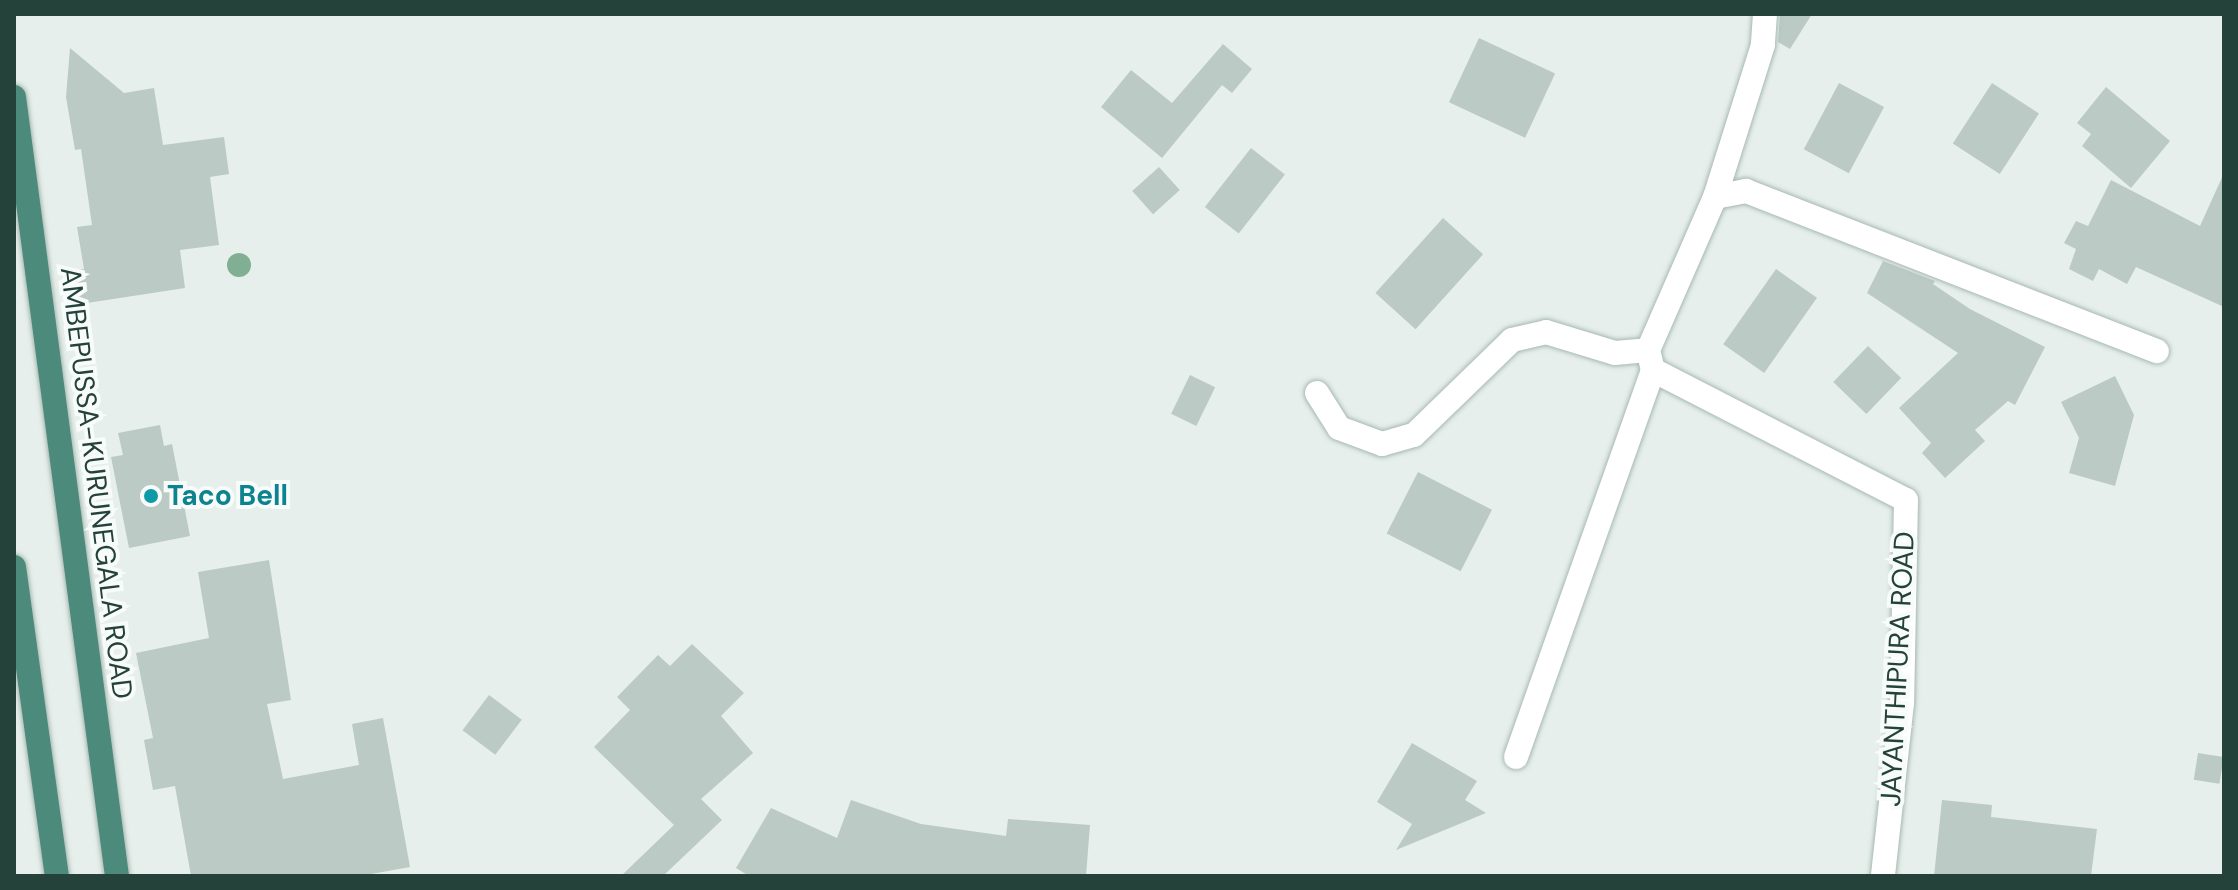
<!DOCTYPE html>
<html>
<head>
<meta charset="utf-8">
<style>
  body { margin:0 }
  #map { position:relative; width:2238px; height:890px; overflow:hidden; background:#e6efeb; font-family:"DM Sans",sans-serif }
  div>[style] { position:absolute }
  [style*='--x'] { left:calc(var(--x)*1px); top:calc(var(--y)*1px); width:calc(var(--w)*1px); rotate:calc(var(--a)*1deg) }
  .building>* { inset:0; background:#bbcac4; transform-origin:0 0 }
  .roads { filter:drop-shadow(0 0 2px #a8b8b2) drop-shadow(0 0 2px #a8b8b2) }
  .minor>* { height:24px; margin:-12px; padding:0 12px; transform-origin:12px; border-radius:12px; background:#fff }
  .trunk>* { height:24px; margin:-12px; padding:0 12px; transform-origin:12px; border-radius:12px; background:#4c8a7c }
  .trees>* { width:24px; height:24px; margin:-12px; border-radius:50%; background:#80af93 }
  .dots>* { width:22px; height:22px; translate:-50% -50%; box-sizing:border-box; border:4px solid #f7fbf9; border-radius:50% }
  span { translate:-50% -50%; white-space:nowrap; text-align:center; line-height:1.15; -webkit-text-stroke:8px #f7fbf9; paint-order:stroke }
  .street-label { font-size:28px; color:#24423a }
  .culture-label { font-size:28px; color:#0d838f; font-weight:700 }
  .left { translate:0 -50%; text-align:left }
  .frame { position:absolute; inset:0; border:16px solid #24423a; pointer-events:none }
</style>
</head>
<body>
<div id="map">
  <div class="building">
    <i style="clip-path:polygon(1780px 14px,1812px 14px,1790px 49px,1778px 42px)"></i>
    <i style="left:1479px;top:38px;width:84px;height:71px;rotate:25deg"></i>
    <i style="clip-path:polygon(1223px 44px,1252px 69px,1232px 93px,1222px 85px,1162px 158px,1101px 107px,1131px 70px,1172px 103px)"></i>
    <i style="clip-path:polygon(70px 48px,124px 93px,154px 88px,163px 145px,224px 137px,229px 174px,210px 177px,219px 245px,180px 250px,185px 288px,74px 305px,69px 271px,84px 269px,77px 227px,92px 225px,81px 149px,75px 150px,66px 97px)"></i>
    <i style="left:1839px;top:83px;width:51px;height:75px;rotate:28deg"></i>
    <i style="left:1992px;top:83px;width:56px;height:72px;rotate:33deg"></i>
    <i style="clip-path:polygon(2106px 87px,2170px 141px,2131px 188px,2082px 146px,2091px 134px,2077px 123px)"></i>
    <i style="left:1251px;top:148px;width:43px;height:75px;rotate:38deg"></i>
    <i style="left:1159px;top:167px;width:31px;height:36px;rotate:48deg"></i>
    <i style="clip-path:polygon(2224px 173px,2224px 307px,2136px 267px,2127px 284px,2099px 269px,2093px 281px,2069px 269px,2076px 249px,2064px 243px,2076px 221px,2088px 226px,2111px 180px,2200px 226px)"></i>
    <i style="left:1443px;top:218px;width:54px;height:101px;rotate:42deg"></i>
    <i style="clip-path:polygon(1883px 261px,1935px 281px,1933px 284px,1970px 309px,2045px 347px,2015px 405px,2008px 401px,1975px 430px,1985px 441px,1945px 478px,1922px 453px,1931px 443px,1899px 408px,1958px 353px,1867px 293px)"></i>
    <i style="left:1776px;top:269px;width:50px;height:92px;rotate:35deg"></i>
    <i style="left:1868px;top:346px;width:46px;height:50px;rotate:44deg"></i>
    <i style="left:1190px;top:375px;width:28px;height:43px;rotate:26deg"></i>
    <i style="clip-path:polygon(2115px 376px,2134px 415px,2115px 486px,2069px 473px,2079px 438px,2061px 402px)"></i>
    <i style="clip-path:polygon(160px 425px,164px 446px,172px 444px,190px 536px,129px 548px,111px 457px,123px 455px,118px 433px)"></i>
    <i style="left:1418px;top:472px;width:83px;height:69px;rotate:27deg"></i>
    <i style="clip-path:polygon(269px 560px,291px 700px,267px 704px,283px 779px,359px 765px,352px 724px,383px 718px,410px 867px,360px 876px,191px 876px,175px 786px,153px 790px,144px 740px,153px 738px,136px 653px,209px 638px,198px 572px)"></i>
    <i style="clip-path:polygon(692px 644px,744px 693px,721px 716px,753px 753px,701px 799px,722px 820px,663px 876px,621px 876px,674px 825px,594px 747px,630px 710px,617px 697px,658px 655px,670px 666px)"></i>
    <i style="left:489px;top:695px;width:41px;height:44px;rotate:37deg"></i>
    <i style="clip-path:polygon(1412px 743px,1477px 781px,1465px 800px,1486px 813px,1396px 850px,1412px 824px,1377px 802px)"></i>
    <i style="left:2198px;top:753px;width:26px;height:27px;rotate:9deg"></i>
    <i style="clip-path:polygon(851px 800px,921px 824px,1006px 836px,1008px 819px,1090px 825px,1086px 876px,749px 876px,736px 868px,771px 808px,837px 838px)"></i>
    <i style="clip-path:polygon(1942px 800px,1992px 805px,1991px 817px,2097px 829px,2091px 876px,1934px 876px)"></i>
  </div>
  <div class="roads">
    <div class="minor">
      <i style="--x:1765;--y:14;--w:31;--a:94"></i>
      <i style="--x:1763;--y:45;--w:159;--a:107.5"></i>
      <i style="--x:1715;--y:197;--w:167;--a:113.6"></i>
      <i style="--x:1648;--y:350;--w:21;--a:76"></i>
      <i style="--x:1653;--y:370;--w:284;--a:27.2"></i>
      <i style="--x:1906;--y:500;--w:203;--a:91.1"></i>
      <i style="--x:1902;--y:703;--w:174;--a:96.3"></i>
      <i style="--x:1715;--y:197;--w:32;--a:-11"></i>
      <i style="--x:1746;--y:191;--w:441;--a:21.3"></i>
      <i style="--x:1317;--y:393;--w:41;--a:57.8"></i>
      <i style="--x:1339;--y:428;--w:46;--a:20.4"></i>
      <i style="--x:1382;--y:444;--w:33;--a:-16"></i>
      <i style="--x:1414;--y:435;--w:136;--a:-44.1"></i>
      <i style="--x:1512;--y:340;--w:35;--a:-13"></i>
      <i style="--x:1546;--y:332;--w:72;--a:16.9"></i>
      <i style="--x:1615;--y:353;--w:33;--a:-5"></i>
      <i style="--x:1516;--y:757;--w:411;--a:-70.5"></i>
    </div>
    <div class="trunk">
      <i style="--x:14;--y:97;--w:786;--a:82.47"></i>
      <i style="--x:14;--y:567;--w:312;--a:82.1"></i>
    </div>
  </div>
  <div class="trees">
    <i style="left:239px;top:265px"></i>
  </div>
  <div class="dots">
    <i style="left:151px;top:496px;background:#0f9aa8"></i>
  </div>
  <div class="street-label">
    <span style="left:96px;top:483px;rotate:83deg">AMBEPUSSA-KURUNEGALA ROAD</span>
    <span style="left:1898px;top:669px;rotate:-87deg">JAYANTHIPURA ROAD</span>
  </div>
  <div class="culture-label">
    <span class="left" style="left:167px;top:496px">Taco Bell</span>
  </div>
  <div class="frame"></div>
</div>
</body>
</html>
